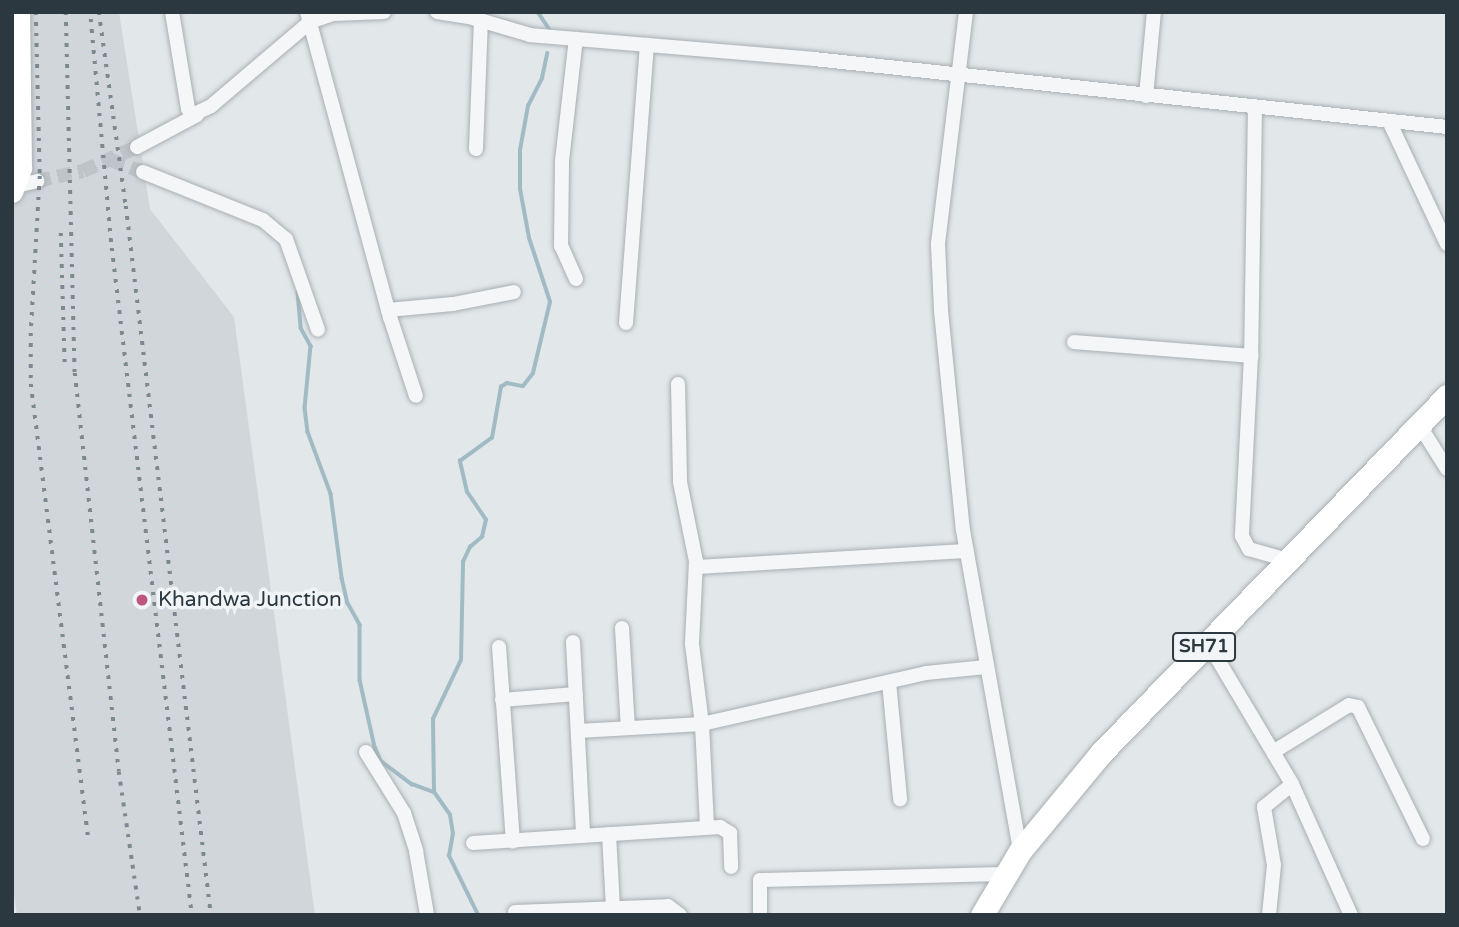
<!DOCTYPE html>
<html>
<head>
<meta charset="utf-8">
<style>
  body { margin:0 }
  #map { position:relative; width:1459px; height:927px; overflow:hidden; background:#e2e7e9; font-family:"Varela Round",sans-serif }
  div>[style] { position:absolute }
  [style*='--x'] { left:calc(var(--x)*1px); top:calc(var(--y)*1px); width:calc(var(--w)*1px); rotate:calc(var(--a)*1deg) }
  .built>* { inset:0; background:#d1d6db }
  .stream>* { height:3.5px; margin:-1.75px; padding:0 1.75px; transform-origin:1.75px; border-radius:1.75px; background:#a1bbc5 }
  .minor-tunnel>* { height:14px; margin-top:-7px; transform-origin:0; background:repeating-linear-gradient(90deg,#bec4c7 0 14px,transparent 0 21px) }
  .roads { filter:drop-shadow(0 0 2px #a8afb3) drop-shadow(0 0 2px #a8afb3) }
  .minor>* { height:14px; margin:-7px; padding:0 7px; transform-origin:7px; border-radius:7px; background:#f4f6f8 }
  .primary>* { height:21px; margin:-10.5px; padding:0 10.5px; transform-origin:10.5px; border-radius:10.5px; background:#fff }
  .trunk>* { height:23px; margin:-11.5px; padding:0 11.5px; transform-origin:11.5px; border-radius:11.5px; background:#fff }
  .rail>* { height:3.5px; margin-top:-1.75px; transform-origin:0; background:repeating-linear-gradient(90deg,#7d8991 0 3.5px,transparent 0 10.5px) }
  .dots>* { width:19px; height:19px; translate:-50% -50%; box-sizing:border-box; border:4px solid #f2f5f7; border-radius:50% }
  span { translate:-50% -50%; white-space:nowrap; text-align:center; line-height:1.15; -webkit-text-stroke:7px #f2f5f7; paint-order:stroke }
  .shield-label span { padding:2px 5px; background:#f2f5f7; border:2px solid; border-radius:5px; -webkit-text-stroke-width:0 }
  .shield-label { font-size:19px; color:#2c383f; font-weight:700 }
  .poi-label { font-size:21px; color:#2c383f }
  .left { translate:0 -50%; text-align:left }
  .frame { position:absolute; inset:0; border:14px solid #2c383f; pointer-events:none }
</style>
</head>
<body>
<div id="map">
  <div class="built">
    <i style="clip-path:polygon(27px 12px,119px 12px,150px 209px,234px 317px,315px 915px,17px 915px,12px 883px,12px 205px,27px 192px)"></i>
  </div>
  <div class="stream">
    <i style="--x:538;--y:12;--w:22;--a:56"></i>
    <i style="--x:298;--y:292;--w:36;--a:85"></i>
    <i style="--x:301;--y:328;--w:21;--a:61"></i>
    <i style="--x:311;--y:346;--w:62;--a:95.5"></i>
    <i style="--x:305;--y:408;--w:24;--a:83"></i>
    <i style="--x:308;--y:432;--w:66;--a:69.6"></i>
    <i style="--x:331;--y:494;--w:85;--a:82.5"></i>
    <i style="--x:342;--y:578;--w:26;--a:77"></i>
    <i style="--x:348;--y:603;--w:25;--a:61"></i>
    <i style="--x:360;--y:625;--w:55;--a:90"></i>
    <i style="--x:360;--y:680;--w:69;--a:77.4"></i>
    <i style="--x:375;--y:747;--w:15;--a:67"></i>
    <i style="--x:381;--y:761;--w:39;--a:37"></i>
    <i style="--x:412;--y:784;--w:23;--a:20"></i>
    <i style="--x:478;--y:915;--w:66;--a:-116.2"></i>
    <i style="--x:449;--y:856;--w:22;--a:-80"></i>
    <i style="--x:453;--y:834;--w:19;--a:-99"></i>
    <i style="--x:450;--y:815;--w:28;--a:-125"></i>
    <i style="--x:434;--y:792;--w:73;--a:-90.8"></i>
    <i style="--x:433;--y:719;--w:65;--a:-64.6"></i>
    <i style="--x:461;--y:660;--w:98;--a:-88.8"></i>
    <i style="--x:463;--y:562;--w:17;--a:-65"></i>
    <i style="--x:470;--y:547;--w:16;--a:-40"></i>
    <i style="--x:482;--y:537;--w:17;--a:-77"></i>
    <i style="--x:486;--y:520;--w:34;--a:-124"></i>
    <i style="--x:467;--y:492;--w:32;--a:-103"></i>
    <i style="--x:460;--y:461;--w:39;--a:-36"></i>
    <i style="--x:492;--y:438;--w:52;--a:-80"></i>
    <i style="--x:501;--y:387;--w:7;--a:-34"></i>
    <i style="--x:507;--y:383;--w:16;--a:11"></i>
    <i style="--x:523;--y:386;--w:16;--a:-52"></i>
    <i style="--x:533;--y:373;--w:73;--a:-76.5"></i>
    <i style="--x:550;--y:302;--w:67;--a:-108.2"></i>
    <i style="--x:529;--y:238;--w:50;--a:-100.4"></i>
    <i style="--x:520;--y:189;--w:39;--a:-90"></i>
    <i style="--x:520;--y:150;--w:45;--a:-79.7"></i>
    <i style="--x:528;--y:106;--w:31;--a:-63"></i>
    <i style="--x:542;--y:78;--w:25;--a:-78"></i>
  </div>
  <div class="minor-tunnel">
    <i style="--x:111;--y:160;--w:34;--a:21"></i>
    <i style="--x:37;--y:181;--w:47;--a:-12.3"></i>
    <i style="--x:83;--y:171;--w:59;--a:-24"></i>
  </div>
  <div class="roads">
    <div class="minor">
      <i style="--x:172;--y:12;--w:98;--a:80.6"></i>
      <i style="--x:188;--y:109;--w:7;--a:56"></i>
      <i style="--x:192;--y:115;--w:21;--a:-25"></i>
      <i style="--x:211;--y:106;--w:130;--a:-40.3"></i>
      <i style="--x:310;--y:22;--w:24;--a:-19"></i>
      <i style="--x:333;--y:14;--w:51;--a:-2.2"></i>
      <i style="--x:307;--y:12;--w:316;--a:74.8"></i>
      <i style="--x:390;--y:317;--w:83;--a:71.8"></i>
      <i style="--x:437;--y:12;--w:32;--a:9"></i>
      <i style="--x:469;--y:17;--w:64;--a:16.4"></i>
      <i style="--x:530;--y:35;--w:285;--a:4.8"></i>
      <i style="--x:814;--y:59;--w:637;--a:6.13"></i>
      <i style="--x:966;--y:12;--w:234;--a:96.9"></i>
      <i style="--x:938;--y:244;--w:67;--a:87.4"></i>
      <i style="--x:941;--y:311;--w:220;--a:84.3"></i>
      <i style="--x:963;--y:530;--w:326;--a:79.9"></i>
      <i style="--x:1146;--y:96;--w:84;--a:-84.6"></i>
      <i style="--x:1255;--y:108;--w:248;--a:90.9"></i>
      <i style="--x:1251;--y:356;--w:180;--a:92.9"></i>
      <i style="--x:1242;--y:536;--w:15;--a:62"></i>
      <i style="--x:1249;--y:549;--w:41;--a:15.8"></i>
      <i style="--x:1389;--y:121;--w:136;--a:64.8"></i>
      <i style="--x:137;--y:147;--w:68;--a:-28.1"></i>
      <i style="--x:476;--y:149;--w:129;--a:-87.8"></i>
      <i style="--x:143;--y:172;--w:129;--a:21.8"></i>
      <i style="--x:263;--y:220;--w:30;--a:40"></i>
      <i style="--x:286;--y:239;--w:96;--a:70.6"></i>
      <i style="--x:16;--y:186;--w:22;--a:-13"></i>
      <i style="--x:576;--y:279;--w:36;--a:-114"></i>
      <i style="--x:561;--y:246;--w:85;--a:-89.3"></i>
      <i style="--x:562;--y:161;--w:123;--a:-83.5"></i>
      <i style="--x:388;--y:310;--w:65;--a:-5.3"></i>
      <i style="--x:453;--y:304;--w:62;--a:-11.1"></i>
      <i style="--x:626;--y:323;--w:279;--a:-85.7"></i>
      <i style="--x:1074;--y:342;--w:178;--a:4.5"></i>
      <i style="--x:678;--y:384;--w:98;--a:88.8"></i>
      <i style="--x:680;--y:482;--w:81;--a:78.6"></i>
      <i style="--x:696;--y:561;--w:83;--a:92.8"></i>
      <i style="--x:692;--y:644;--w:81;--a:82.9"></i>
      <i style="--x:702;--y:724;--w:103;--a:87.2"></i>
      <i style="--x:1418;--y:423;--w:54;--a:57.8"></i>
      <i style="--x:696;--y:567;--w:271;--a:-3.4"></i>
      <i style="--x:622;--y:628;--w:100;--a:86.6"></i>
      <i style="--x:573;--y:642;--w:194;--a:87"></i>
      <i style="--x:1208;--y:643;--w:164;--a:59.2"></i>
      <i style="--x:1292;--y:784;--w:144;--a:65.8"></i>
      <i style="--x:499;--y:647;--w:195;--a:85.9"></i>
      <i style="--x:889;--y:682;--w:118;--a:84.6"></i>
      <i style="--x:502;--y:700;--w:74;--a:-4.6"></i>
      <i style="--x:578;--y:731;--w:124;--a:-3.2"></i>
      <i style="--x:702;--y:724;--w:230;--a:-12.8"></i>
      <i style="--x:926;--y:673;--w:60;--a:-5.7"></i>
      <i style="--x:366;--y:752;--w:72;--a:58.1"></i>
      <i style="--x:404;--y:813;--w:40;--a:72"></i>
      <i style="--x:416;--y:851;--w:65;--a:80.2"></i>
      <i style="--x:1273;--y:752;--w:89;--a:-31.7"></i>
      <i style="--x:1349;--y:705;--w:9;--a:13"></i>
      <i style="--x:1358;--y:707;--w:147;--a:63.8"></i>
      <i style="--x:609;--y:834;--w:73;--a:86.9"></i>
      <i style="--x:473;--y:843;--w:248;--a:-3.7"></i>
      <i style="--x:720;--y:827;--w:12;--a:31"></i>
      <i style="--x:730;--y:833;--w:34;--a:88"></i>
      <i style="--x:515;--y:912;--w:153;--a:-2.2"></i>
      <i style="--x:668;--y:906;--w:15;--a:37"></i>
      <i style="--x:760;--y:915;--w:35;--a:-90"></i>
      <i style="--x:760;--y:880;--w:246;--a:-1.4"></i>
      <i style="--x:1269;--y:915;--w:50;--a:-84.3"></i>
      <i style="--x:1274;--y:865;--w:59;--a:-99.8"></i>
      <i style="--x:1264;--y:807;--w:36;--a:-39"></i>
    </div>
    <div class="primary">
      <i style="--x:12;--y:192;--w:26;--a:-69"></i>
      <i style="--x:21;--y:168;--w:156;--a:-90.7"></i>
    </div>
    <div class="trunk">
      <i style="--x:982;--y:915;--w:74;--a:-59.3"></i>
      <i style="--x:1020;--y:851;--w:129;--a:-50.4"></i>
      <i style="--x:1102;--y:752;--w:496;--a:-45.9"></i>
    </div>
  </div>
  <div class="rail">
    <i style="--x:36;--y:12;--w:164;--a:88.6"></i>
    <i style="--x:40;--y:176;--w:157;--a:93.3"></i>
    <i style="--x:31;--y:333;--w:51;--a:90"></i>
    <i style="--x:31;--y:384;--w:460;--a:82.8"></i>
    <i style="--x:66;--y:12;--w:361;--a:88.6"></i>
    <i style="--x:75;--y:373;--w:401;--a:83.7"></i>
    <i style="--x:119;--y:772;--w:145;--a:81.6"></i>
    <i style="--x:99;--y:12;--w:196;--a:82.1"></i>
    <i style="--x:126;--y:206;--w:714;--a:83.16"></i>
    <i style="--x:91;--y:19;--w:230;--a:84.8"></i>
    <i style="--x:112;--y:248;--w:672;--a:83.16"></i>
    <i style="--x:61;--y:233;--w:133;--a:88.3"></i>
  </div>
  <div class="dots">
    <i style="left:142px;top:600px;background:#bf5680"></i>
  </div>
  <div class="shield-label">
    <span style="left:1204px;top:647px">SH71</span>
  </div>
  <div class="poi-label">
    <span class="left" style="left:158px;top:600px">Khandwa Junction</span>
  </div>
  <div class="frame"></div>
</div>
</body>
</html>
